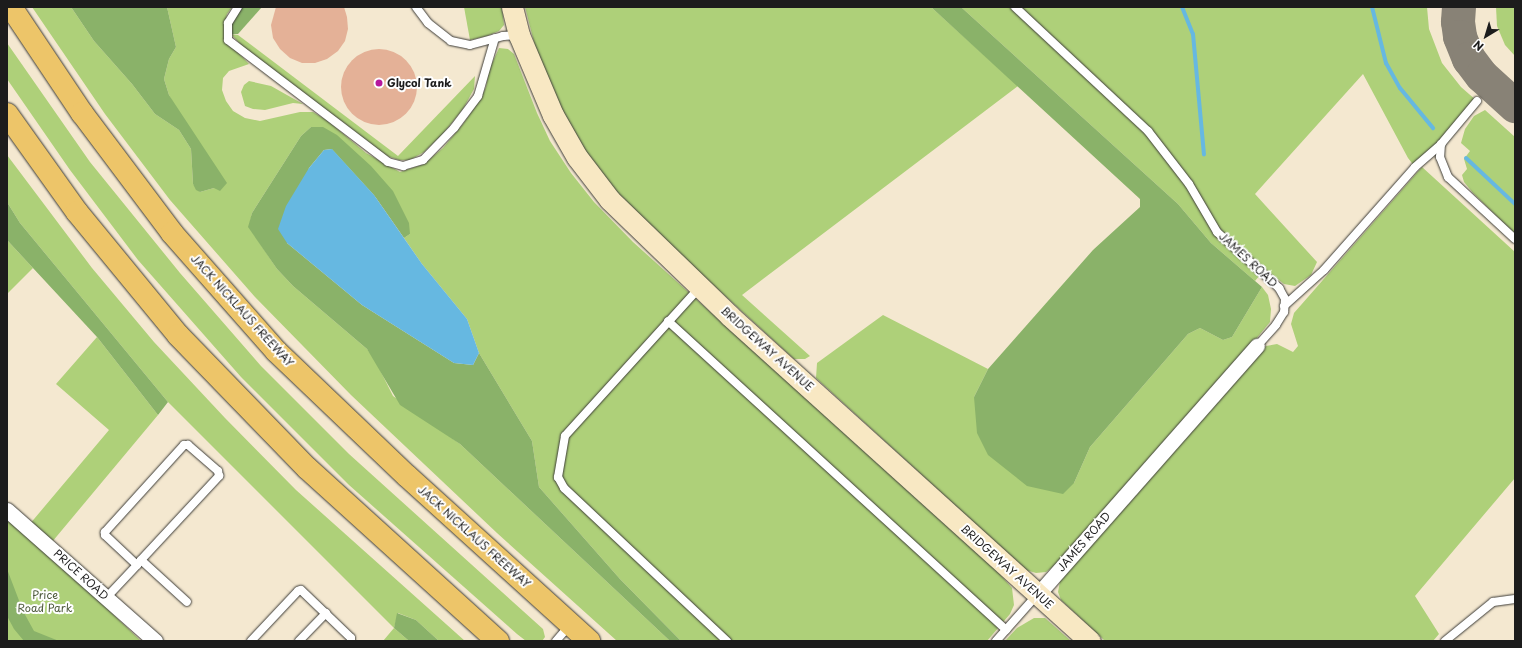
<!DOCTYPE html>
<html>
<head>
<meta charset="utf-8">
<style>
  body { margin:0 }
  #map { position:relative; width:1522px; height:648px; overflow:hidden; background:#f4e8d0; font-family:"Playpen Sans",sans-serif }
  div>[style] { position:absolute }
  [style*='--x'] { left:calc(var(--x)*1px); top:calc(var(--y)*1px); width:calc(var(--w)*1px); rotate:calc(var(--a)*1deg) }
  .green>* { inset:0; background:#aed079 }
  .forest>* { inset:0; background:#8ab269 }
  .water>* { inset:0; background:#66b8e1 }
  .stream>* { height:4px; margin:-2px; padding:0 2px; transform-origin:2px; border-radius:2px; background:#66b8e1 }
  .taxiway>* { height:34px; margin:-17px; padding:0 17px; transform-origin:17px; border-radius:17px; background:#888276 }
  .building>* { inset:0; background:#e4b197 }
  .round { border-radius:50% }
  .roads { filter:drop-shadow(0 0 1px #3c3b37) drop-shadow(0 0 1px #3c3b37) }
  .lane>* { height:8px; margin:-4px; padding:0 4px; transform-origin:4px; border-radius:4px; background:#fff }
  .street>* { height:15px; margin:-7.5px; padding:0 7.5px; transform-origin:7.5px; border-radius:7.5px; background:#fff }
  .secondary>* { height:21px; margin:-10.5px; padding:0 10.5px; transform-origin:10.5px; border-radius:10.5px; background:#f8e8c3 }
  .highway>* { height:22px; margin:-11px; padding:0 11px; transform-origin:11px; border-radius:11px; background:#edc569 }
  .dots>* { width:11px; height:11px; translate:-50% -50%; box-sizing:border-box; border:2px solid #fff; border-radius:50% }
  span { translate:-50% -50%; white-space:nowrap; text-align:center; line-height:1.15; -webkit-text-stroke:4px #fff; paint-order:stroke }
  .poi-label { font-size:11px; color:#1c1c1c; font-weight:700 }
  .left { translate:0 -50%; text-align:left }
  .street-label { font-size:11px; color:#1c1c1c }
  .park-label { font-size:11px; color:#4f5b3d }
  .frame { position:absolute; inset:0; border:8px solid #1c1c1c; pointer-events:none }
  .north { position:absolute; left:1466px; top:16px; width:40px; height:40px; -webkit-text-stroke:3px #fff; paint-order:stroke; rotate:218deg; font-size:11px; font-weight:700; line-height:16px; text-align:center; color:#1c1c1c }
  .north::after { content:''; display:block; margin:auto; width:14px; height:18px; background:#1c1c1c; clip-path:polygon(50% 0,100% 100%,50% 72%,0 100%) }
</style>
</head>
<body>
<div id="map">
  <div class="green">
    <i style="clip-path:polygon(32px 7px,71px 7px,94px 41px,132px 84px,155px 114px,179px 130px,191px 149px,193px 184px,200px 192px,214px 188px,169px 95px,164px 79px,169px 59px,176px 47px,167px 7px,232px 7px,227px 14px,224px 27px,227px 41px,249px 64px,229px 71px,223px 78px,222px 90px,226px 101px,233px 111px,245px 118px,260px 121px,300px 112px,313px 112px,328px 121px,366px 153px,400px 172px,424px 164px,443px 148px,463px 124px,479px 101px,486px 87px,489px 70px,499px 48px,508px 49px,514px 54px,537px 113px,550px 141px,571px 173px,594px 202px,633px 242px,997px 571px,1012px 588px,1014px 605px,1010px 614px,987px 641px,681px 641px,620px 579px,539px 487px,532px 441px,479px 353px,467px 319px,422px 264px,404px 238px,410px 234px,311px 127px,301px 136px,252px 213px,249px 227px,277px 269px,293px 286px,367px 349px,374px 358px,393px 396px,460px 444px,670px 641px,617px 641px,497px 533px,351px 395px,255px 297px,170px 200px,105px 114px)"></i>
    <i style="clip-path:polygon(464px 7px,502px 7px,504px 25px,499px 31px,487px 36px,470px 40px)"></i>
    <i style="clip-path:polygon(525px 7px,931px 7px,1018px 86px,742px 295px,810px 356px,805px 359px,794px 359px,640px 218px,609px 184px,586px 152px,559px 104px,536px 50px)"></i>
    <i style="clip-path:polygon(961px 7px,1427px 7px,1429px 29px,1442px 63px,1461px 87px,1477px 101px,1415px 167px,1408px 158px,1363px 74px,1255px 194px,1317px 262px,1311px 275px,1295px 286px,1284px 284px,1265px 269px,1255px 281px,1211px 243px,1178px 204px)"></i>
    <i style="clip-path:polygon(1496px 7px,1515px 7px,1515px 56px,1505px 45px,1497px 26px)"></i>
    <i style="clip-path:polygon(231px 34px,238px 35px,398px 156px,475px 76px,474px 89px,463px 109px,442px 135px,424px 152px,410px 160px,399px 160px,387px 156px,340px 120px,300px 92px,242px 46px)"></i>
    <i style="clip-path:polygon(7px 43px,90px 162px,180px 273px,261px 366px,349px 454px,543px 629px,545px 637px,542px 641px,526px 641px,517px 634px,349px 485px,241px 377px,138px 260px,70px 170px,7px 79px)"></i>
    <i style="clip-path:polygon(249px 81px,271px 86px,303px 104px,293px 103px,265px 110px,253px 109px,245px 106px,241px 92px,244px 85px)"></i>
    <i style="clip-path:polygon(1485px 110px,1515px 137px,1515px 234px,1473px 193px,1464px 182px,1462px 175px,1467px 169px,1464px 159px,1470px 151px,1461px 143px,1465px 129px,1474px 116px)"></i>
    <i style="clip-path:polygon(7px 155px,92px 268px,154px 342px,225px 418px,296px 490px,465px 641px,439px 641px,416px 620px,398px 613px,394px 628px,409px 641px,383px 641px,394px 628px,168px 402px,20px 223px,7px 202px)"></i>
    <i style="clip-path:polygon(1422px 167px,1515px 252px,1515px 478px,1415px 596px,1439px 634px,1433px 641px,1105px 641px,1061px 600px,1058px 592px,1061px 576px,1266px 346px,1277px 344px,1293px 352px,1298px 346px,1291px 324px,1294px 313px)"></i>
    <i style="clip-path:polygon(7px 240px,33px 268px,7px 294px)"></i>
    <i style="clip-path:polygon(1262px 287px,1268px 295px,1271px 309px,1270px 322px,1228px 373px,1054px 566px,1046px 572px,1036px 573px,1026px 570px,1019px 564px,816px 378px,817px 363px,883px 315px,988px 369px,974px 397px,1074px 483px,1090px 447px,1188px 334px,1200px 328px,1223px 340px,1232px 337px)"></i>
    <i style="clip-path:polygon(97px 337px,158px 415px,52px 542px,29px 525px,109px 430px,56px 384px)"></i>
    <i style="clip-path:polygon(7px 513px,141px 641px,7px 641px)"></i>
    <i style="clip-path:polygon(1034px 618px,1045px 618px,1071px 641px,1005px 641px,1017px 628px)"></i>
  </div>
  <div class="forest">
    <i style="clip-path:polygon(71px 7px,167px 7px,176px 47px,169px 59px,164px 79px,169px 95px,227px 183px,220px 191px,214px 188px,200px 192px,196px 190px,193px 184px,191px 149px,179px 130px,155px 114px,132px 84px,94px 41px)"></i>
    <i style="clip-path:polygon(241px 7px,262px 7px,238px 34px,231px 34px,229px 28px)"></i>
    <i style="clip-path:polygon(931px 7px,961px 7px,1178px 204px,1211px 243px,1262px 287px,1232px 337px,1223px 340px,1200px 328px,1188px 334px,1090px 447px,1074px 483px,1063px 494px,1027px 486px,988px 455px,977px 433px,974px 397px,988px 369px,1093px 250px,1140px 207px,1140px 199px)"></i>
    <i style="clip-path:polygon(311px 127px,323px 127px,337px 135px,371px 166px,393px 191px,409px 223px,410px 234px,404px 238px,374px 195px,332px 149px,324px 150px,309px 168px,287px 243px,362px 305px,454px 363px,473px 365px,479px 353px,532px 441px,539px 487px,620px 579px,681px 641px,670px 641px,460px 444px,400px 405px,367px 349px,293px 286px,277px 269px,248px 227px,252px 213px,301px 136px)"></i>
    <i style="clip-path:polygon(7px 202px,20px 223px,168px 402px,158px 415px,97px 337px,7px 240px)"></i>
    <i style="clip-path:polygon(7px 569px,23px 611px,34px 631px,59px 641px,24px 641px,14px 629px,7px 616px)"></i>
    <i style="clip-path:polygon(397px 613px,416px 620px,439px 641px,409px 641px,394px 628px)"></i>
  </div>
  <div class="water">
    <i style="clip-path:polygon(332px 149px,374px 195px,422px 264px,467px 319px,479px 353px,473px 365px,454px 363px,362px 305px,287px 243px,278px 229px,286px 206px,309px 168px,324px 150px)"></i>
  </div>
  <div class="stream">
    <i style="--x:1182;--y:7;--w:29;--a:68"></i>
    <i style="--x:1193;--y:34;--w:121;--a:84.8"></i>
    <i style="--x:1372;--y:7;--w:58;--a:76"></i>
    <i style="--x:1386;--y:63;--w:29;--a:61"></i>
    <i style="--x:1400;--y:88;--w:52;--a:50.5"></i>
    <i style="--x:1466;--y:158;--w:67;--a:43.2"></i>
  </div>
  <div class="taxiway">
    <i style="--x:1459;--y:7;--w:15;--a:94"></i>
    <i style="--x:1458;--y:22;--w:15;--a:82"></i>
    <i style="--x:1460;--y:37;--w:24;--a:68"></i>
    <i style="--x:1469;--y:59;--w:21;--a:53"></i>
    <i style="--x:1482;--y:76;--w:45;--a:42.3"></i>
  </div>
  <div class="building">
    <i style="clip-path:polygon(276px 7px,344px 7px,347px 17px,348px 29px,345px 41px,338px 51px,327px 59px,315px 63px,302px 63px,290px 58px,280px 49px,273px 38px,271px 25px)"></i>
    <i class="round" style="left:341px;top:49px;width:76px;height:76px"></i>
  </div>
  <div class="roads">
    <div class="lane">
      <i style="--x:238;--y:7;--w:19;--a:122"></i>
      <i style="--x:228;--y:23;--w:17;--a:90"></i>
      <i style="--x:228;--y:40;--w:201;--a:37.3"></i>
      <i style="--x:388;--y:162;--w:16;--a:15"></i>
      <i style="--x:403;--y:166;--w:21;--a:-17"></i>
      <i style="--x:423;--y:160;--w:45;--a:-45.9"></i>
      <i style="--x:454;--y:128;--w:40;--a:-53"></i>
      <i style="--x:478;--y:96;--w:60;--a:-73.7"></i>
      <i style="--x:416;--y:7;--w:20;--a:53"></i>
      <i style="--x:428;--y:23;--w:29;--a:38"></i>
      <i style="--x:451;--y:41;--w:19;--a:12"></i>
      <i style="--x:470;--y:45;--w:34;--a:-15"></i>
      <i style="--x:503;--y:36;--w:15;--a:-4"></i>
      <i style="--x:1015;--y:7;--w:182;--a:43"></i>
      <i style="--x:1148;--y:131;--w:67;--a:52.3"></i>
      <i style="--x:1189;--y:184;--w:56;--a:59.7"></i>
      <i style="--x:1217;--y:232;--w:84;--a:42.1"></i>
      <i style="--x:1279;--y:288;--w:13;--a:61"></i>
      <i style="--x:1285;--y:299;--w:13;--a:94"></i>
      <i style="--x:1284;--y:312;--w:15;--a:122"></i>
      <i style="--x:1276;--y:325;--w:28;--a:132"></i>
      <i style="--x:1477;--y:101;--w:56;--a:129.9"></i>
      <i style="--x:1441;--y:144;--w:13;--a:94"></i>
      <i style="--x:1440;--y:157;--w:22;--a:68"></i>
      <i style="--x:1448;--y:177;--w:91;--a:42.8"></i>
      <i style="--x:700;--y:287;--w:201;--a:132.2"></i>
      <i style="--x:565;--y:436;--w:42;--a:99.7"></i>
      <i style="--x:558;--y:477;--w:13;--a:61"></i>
      <i style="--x:564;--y:488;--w:224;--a:43.2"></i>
      <i style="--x:1284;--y:306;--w:54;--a:-42"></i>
      <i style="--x:1324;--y:270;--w:137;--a:-48.5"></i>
      <i style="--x:1415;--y:167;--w:35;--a:-41"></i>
      <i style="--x:668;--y:321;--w:458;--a:42.4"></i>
      <i style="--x:141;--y:560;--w:62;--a:42.4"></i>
      <i style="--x:106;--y:598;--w:45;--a:-46.8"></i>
      <i style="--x:137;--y:565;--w:6;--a:-51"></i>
      <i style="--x:141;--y:560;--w:115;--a:-47.1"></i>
      <i style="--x:219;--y:476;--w:5;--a:-101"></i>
      <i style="--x:218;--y:471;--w:40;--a:-139"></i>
      <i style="--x:188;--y:445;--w:4;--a:180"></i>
      <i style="--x:184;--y:445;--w:118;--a:132.2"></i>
      <i style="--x:105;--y:532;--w:3;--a:90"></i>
      <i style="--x:105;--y:535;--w:44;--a:43.2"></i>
      <i style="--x:251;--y:641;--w:69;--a:-46.8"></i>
      <i style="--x:298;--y:591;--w:3;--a:-18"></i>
      <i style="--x:301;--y:590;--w:69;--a:43.8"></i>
      <i style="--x:351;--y:638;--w:3;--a:90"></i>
      <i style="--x:299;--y:641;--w:39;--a:-46"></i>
      <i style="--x:556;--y:641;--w:21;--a:-49"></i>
      <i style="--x:996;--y:641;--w:62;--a:-48.3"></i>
      <i style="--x:1445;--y:641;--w:62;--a:-39.1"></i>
      <i style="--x:1493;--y:602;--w:22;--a:-8"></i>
    </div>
    <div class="street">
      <i style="--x:7;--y:510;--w:198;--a:41.5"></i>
      <i style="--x:1038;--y:594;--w:331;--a:-48.6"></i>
    </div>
    <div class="secondary">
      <i style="--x:512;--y:7;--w:29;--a:76"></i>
      <i style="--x:519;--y:35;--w:87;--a:67"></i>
      <i style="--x:553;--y:115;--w:48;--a:60.3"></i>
      <i style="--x:577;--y:157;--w:54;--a:52.5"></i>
      <i style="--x:610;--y:200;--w:167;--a:44"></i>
      <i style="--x:730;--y:316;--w:485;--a:42.1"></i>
    </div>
    <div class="highway">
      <i style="--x:11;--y:7;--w:128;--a:56.2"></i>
      <i style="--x:82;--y:113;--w:150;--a:53.1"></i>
      <i style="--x:172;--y:233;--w:157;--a:48.6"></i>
      <i style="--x:276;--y:351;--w:181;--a:43.7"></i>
      <i style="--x:407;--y:476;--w:246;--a:42.2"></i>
      <i style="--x:7;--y:114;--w:120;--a:54.5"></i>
      <i style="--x:77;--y:212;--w:159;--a:50.6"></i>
      <i style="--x:178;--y:335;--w:185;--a:45.9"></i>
      <i style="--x:307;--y:468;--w:258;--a:42.2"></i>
    </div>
  </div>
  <div class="dots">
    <i style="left:379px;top:83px;background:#b5179e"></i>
  </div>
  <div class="poi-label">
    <span class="left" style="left:387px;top:83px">Glycol Tank</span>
  </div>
  <div class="street-label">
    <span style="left:1248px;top:260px;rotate:43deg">JAMES ROAD</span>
    <span style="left:242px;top:311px;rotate:48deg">JACK NICKLAUS FREEWAY</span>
    <span style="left:767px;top:349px;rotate:42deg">BRIDGEWAY AVENUE</span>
    <span style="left:474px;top:537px;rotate:42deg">JACK NICKLAUS FREEWAY</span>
    <span style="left:1084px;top:542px;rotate:-49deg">JAMES ROAD</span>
    <span style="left:1007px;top:567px;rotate:42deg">BRIDGEWAY AVENUE</span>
    <span style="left:81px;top:575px;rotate:42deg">PRICE ROAD</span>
  </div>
  <div class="park-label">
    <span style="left:45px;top:602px">Price<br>Road Park</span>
  </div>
  <div class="frame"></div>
  <div class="north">N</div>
</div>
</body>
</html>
